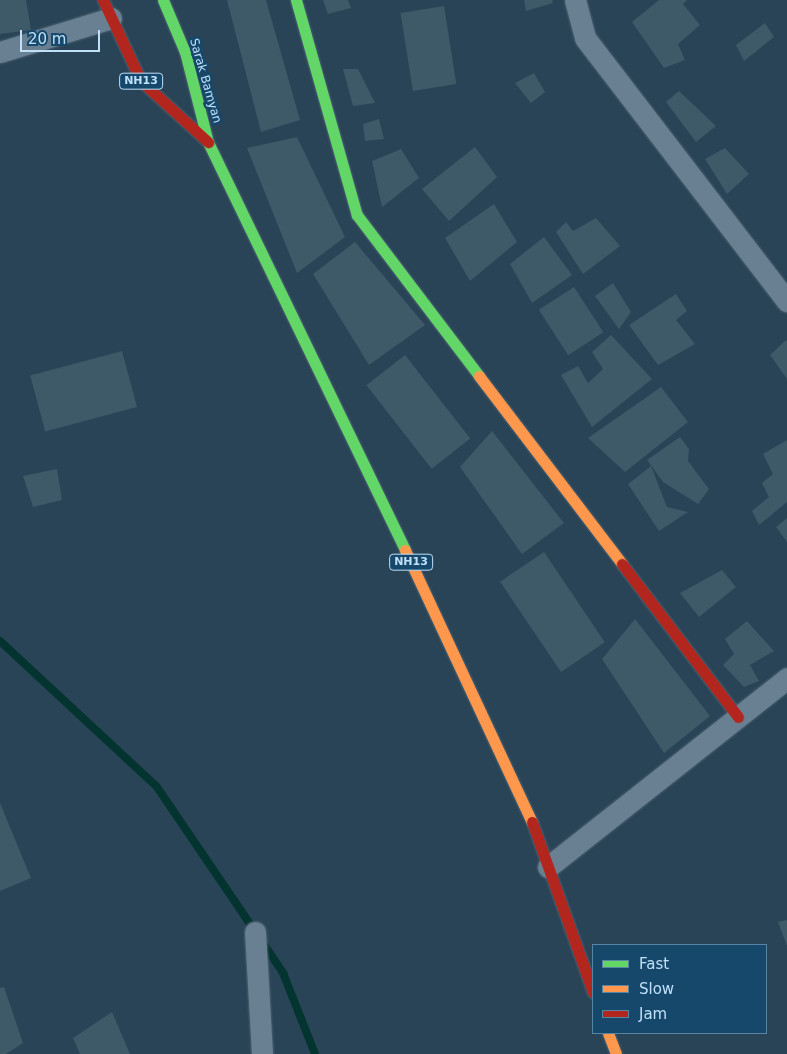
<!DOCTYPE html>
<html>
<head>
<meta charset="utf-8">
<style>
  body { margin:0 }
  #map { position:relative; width:787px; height:1054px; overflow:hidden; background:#294456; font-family:"DejaVu Sans",sans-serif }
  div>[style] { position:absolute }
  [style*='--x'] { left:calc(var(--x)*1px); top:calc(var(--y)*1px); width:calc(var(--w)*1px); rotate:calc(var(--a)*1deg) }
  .stream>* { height:8px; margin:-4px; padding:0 4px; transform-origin:4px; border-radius:4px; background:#043430 }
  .building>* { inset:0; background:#3e5967; transform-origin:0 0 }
  .roads { filter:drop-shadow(0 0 1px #4b6172) drop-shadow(0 0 1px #4b6172) }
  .street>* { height:21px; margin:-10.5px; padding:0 10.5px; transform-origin:10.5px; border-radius:10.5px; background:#698092 }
  .fast>* { height:11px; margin:-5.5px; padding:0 5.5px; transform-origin:5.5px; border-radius:5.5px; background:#63d668 }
  .slow>* { height:11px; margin:-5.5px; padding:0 5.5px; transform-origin:5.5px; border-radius:5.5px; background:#ff974d }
  .jam>* { height:11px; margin:-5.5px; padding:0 5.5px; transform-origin:5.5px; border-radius:5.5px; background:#b3261e }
  span { translate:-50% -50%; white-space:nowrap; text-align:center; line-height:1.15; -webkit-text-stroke:5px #15486a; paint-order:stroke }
  .shield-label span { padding:1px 4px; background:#15486a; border:1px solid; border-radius:4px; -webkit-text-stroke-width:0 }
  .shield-label { font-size:11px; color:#c0e0fa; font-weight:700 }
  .street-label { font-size:12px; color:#c0e0fa }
  .legend { position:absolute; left:592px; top:944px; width:175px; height:90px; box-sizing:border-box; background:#15486a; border:1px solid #5985a4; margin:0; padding:6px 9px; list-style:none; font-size:15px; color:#c0e0fa }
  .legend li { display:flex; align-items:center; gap:10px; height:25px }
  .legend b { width:25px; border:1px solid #5985a4 }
  .scale { position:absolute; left:20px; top:30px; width:80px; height:22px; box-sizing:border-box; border:2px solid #c0e0fa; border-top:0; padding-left:6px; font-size:15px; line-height:18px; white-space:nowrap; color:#c0e0fa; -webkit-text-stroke:4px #15486a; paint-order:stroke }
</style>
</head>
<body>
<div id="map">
  <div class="stream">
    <i style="--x:0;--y:641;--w:214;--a:42.9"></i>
    <i style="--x:157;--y:787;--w:174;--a:55.8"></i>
    <i style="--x:261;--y:940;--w:40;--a:56"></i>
    <i style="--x:283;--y:973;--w:87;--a:68.4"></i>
  </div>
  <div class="building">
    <i style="clip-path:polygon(0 0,26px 0,31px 30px,0 34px)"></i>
    <i style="clip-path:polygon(227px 0,266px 0,300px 120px,261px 132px)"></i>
    <i style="clip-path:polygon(323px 0,348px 0,351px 8px,328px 14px)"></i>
    <i style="clip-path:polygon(524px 0,552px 0,553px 3px,526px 11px)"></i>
    <i style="clip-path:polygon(659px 0,687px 0,683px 4px,700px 25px,678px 44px,685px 60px,664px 68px,632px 22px)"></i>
    <i style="left:444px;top:6px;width:79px;height:44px;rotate:81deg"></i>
    <i style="clip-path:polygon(765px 23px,774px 37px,744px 61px,736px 45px)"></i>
    <i style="clip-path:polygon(343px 69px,358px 69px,375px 103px,353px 106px)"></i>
    <i style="clip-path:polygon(534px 73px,545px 92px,531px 103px,515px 83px)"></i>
    <i style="clip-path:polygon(679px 91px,716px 126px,696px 142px,666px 102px)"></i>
    <i style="clip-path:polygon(379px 119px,384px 139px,365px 141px,363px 124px)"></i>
    <i style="clip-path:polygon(297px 137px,345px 237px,297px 273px,247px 148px)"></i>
    <i style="clip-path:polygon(475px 147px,497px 177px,449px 221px,422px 189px)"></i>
    <i style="clip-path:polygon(725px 148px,749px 174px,727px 194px,705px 159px)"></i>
    <i style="clip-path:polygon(401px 149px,419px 178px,382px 207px,372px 161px)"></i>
    <i style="clip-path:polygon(494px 204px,517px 242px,470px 281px,445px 238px)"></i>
    <i style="clip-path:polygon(596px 218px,620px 246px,583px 274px,556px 232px,566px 222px,573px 231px)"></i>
    <i style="clip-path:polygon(544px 237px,572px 275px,532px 303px,510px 264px)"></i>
    <i style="clip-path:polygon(355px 242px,425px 325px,369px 365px,313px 274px)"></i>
    <i style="clip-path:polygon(613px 283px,631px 312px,619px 329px,595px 296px)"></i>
    <i style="left:574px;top:287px;width:54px;height:42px;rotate:57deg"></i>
    <i style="clip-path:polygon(676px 294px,687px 311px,676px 320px,695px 344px,658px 365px,629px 325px)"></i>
    <i style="clip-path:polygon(611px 335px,652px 379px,592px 427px,561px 375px,578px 366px,588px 383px,603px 369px,592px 352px)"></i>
    <i style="clip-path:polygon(786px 340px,787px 341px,787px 379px,770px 355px)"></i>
    <i style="left:122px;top:351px;width:58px;height:95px;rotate:75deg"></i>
    <i style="left:405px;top:355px;width:106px;height:49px;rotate:52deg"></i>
    <i style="clip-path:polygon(661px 387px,688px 422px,625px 472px,588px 438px)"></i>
    <i style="clip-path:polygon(492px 431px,564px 523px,522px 554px,460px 467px)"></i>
    <i style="clip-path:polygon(680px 437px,689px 449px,688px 461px,709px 489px,698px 504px,663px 482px,647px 460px)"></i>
    <i style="clip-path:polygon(787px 440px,787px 502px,759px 525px,752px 511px,769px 497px,762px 483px,773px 474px,763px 454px)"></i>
    <i style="clip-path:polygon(651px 466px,667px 507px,688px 512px,659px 531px,628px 484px)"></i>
    <i style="clip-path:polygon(57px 469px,62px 500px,33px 507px,23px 476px)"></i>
    <i style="clip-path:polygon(787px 518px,787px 542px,776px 527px)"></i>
    <i style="left:544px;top:552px;width:109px;height:53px;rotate:56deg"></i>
    <i style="clip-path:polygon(722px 570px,736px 587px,699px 617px,680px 593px)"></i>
    <i style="clip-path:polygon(635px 619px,710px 716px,664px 753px,602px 659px)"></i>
    <i style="clip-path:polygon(747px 621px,774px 651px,750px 665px,759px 681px,744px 687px,723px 665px,734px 654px,725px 639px)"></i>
    <i style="clip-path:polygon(0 803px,31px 878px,0 891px)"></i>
    <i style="clip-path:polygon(787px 920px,787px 946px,778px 922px)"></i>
    <i style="clip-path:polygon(4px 987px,23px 1043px,6px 1054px,0 1054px,0 988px)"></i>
    <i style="clip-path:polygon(112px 1012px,130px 1054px,80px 1054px,73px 1038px)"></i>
  </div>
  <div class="roads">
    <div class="street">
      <i style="--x:575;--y:0;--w:39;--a:75"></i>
      <i style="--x:585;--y:38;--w:332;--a:52.5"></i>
      <i style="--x:0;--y:52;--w:116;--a:-17"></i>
      <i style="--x:548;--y:867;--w:305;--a:-38.3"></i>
      <i style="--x:255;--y:932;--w:122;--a:86.7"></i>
    </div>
    <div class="fast">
      <i style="--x:163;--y:0;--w:56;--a:67.1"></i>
      <i style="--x:185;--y:52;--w:93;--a:75.7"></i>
      <i style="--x:208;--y:142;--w:453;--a:64.2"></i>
      <i style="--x:296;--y:0;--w:223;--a:74.2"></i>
      <i style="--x:357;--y:215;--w:202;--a:52.8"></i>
    </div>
    <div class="slow">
      <i style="--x:479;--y:376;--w:236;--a:52.7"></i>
      <i style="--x:405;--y:550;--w:300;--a:65"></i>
      <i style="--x:608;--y:1033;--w:22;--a:69"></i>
    </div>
    <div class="jam">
      <i style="--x:103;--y:0;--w:89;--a:64.9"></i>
      <i style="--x:141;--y:81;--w:91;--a:42.3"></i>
      <i style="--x:622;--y:564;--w:192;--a:52.8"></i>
      <i style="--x:532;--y:822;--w:181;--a:70.3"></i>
    </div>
  </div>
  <div class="shield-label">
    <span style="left:141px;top:81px">NH13</span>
    <span style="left:411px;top:562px">NH13</span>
  </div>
  <div class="street-label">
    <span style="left:205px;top:81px;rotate:74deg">Sarak Bamyan</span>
  </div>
  <ul class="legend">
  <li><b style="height:6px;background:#63d668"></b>Fast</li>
  <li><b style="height:6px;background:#ff974d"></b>Slow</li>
  <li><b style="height:6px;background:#b3261e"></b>Jam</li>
  </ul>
  <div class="scale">20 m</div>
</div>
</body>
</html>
